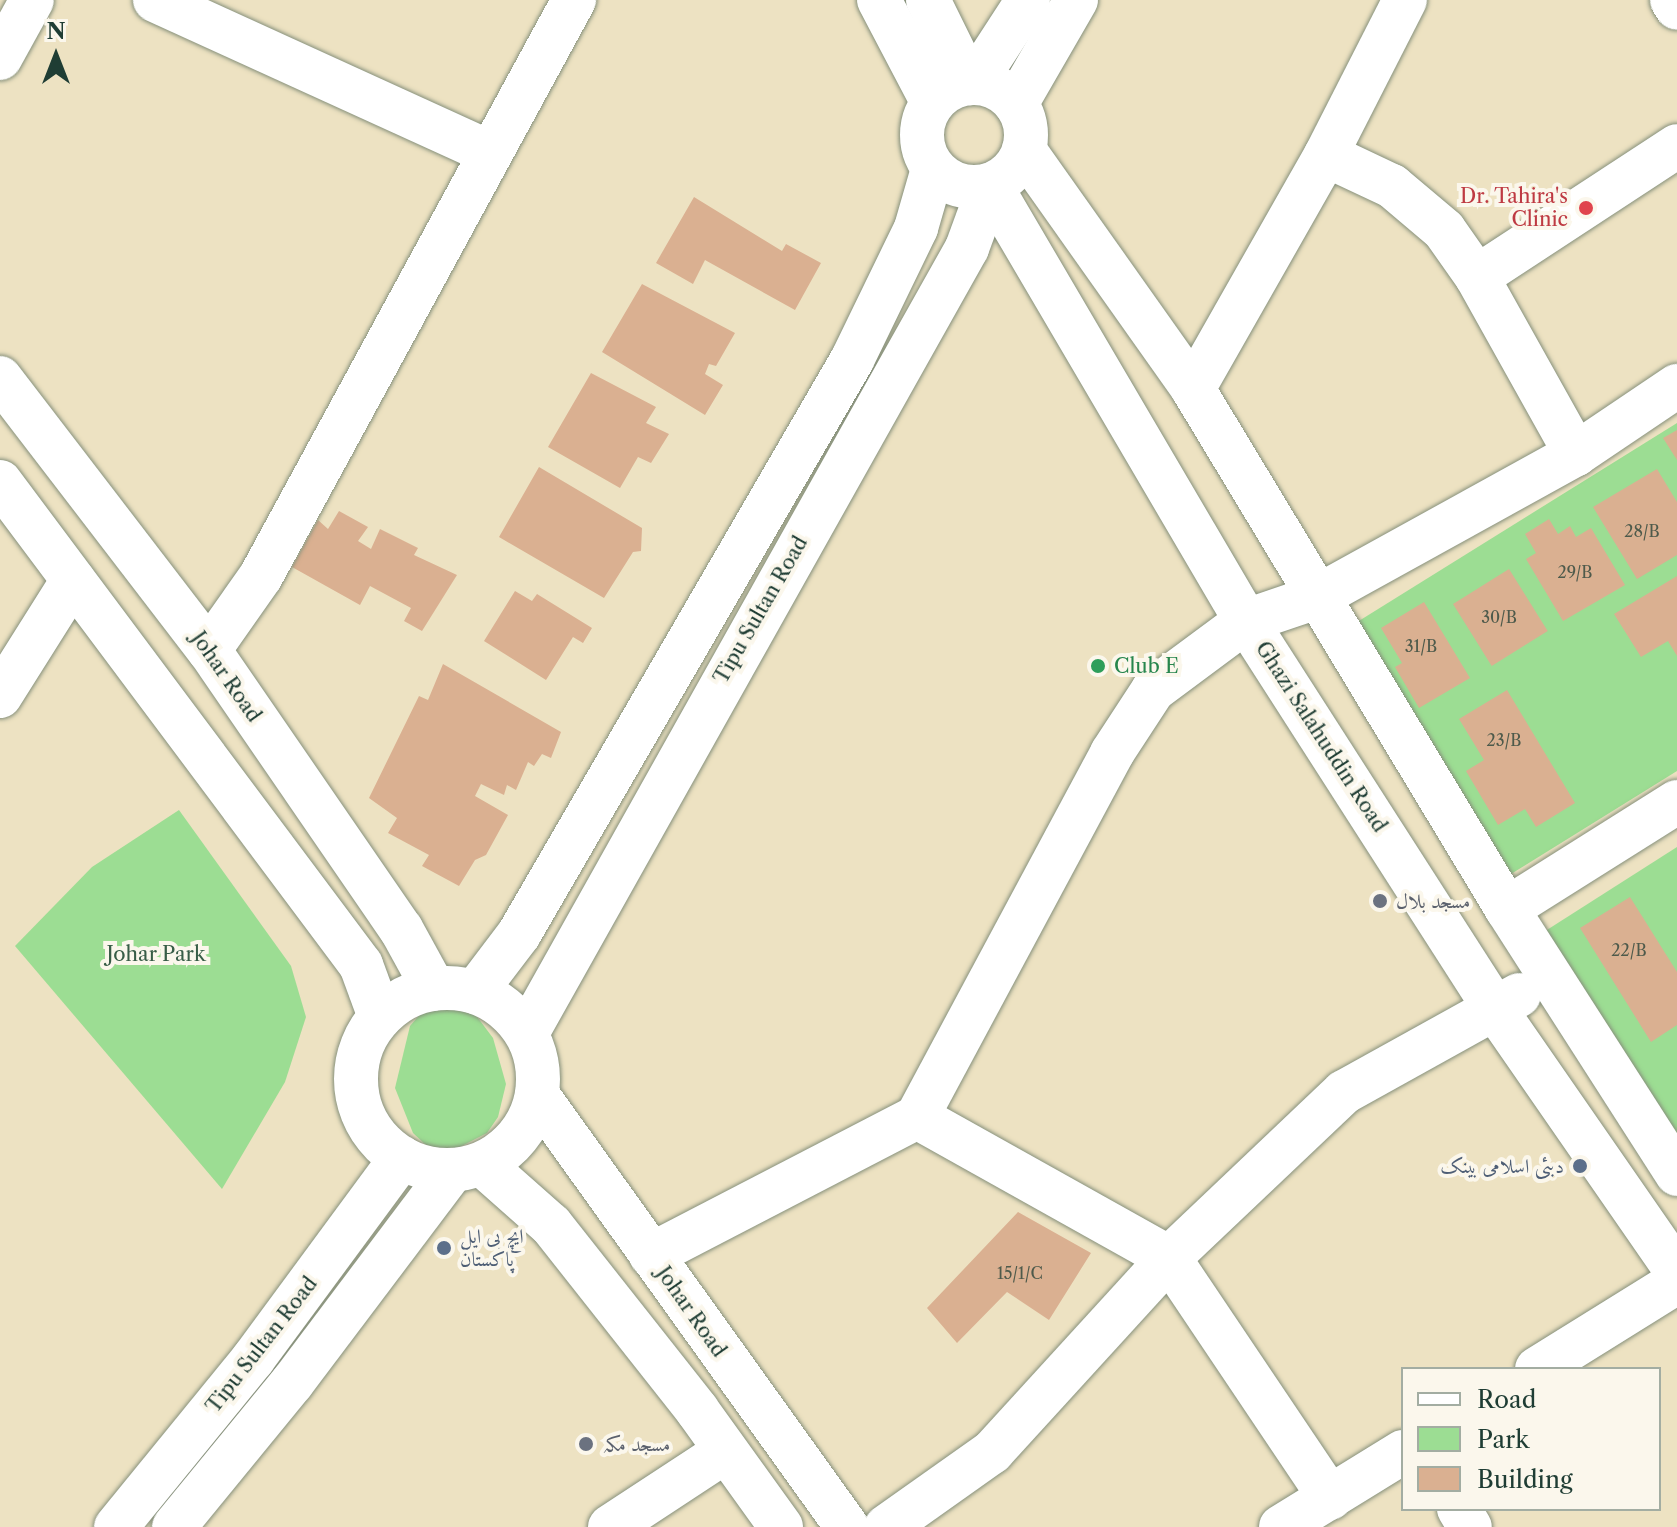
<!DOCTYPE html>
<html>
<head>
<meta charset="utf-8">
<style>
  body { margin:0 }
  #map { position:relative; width:1677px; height:1527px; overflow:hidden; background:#ede2c2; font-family:"Libre Caslon Text",Amiri,serif }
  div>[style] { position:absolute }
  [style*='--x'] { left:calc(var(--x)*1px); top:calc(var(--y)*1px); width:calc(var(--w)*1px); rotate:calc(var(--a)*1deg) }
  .green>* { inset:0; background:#9cdd93 }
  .building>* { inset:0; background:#dab091; transform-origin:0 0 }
  .roads { filter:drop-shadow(0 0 2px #86907b) drop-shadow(0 0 2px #86907b) }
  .minor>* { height:44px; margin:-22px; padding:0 22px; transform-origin:22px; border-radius:22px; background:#fff }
  .major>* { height:44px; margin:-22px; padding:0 22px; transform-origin:22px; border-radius:22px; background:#fff }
  .major>.ring { margin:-22px; padding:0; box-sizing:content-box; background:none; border:44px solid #fff; border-radius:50% }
  .dots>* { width:22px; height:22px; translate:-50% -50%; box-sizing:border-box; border:4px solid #fbf7ec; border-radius:50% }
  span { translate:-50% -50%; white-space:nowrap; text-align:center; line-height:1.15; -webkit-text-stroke:8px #fbf7ec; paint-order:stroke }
  .number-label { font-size:16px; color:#4e5a4b }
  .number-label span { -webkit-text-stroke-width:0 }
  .health-label { font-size:20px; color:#be3a42 }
  .right { translate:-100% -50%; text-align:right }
  .street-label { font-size:20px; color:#1f3d34 }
  .leisure-label { font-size:20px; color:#27864d }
  .left { translate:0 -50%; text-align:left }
  .worship-label { font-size:20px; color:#5b616d }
  .park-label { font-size:20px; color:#385d47 }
  .service-label { font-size:20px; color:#4e5e75 }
  .legend { position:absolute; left:1401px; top:1367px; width:260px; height:144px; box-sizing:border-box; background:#fbf7ec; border:2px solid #a3ada2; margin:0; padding:10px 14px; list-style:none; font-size:24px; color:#1f3d34 }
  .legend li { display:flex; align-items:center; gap:16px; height:40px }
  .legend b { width:40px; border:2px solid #a3ada2 }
  .north { position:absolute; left:16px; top:16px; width:80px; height:80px; -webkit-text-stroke:6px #fbf7ec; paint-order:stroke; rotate:0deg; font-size:22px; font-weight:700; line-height:32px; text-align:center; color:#1f3d34 }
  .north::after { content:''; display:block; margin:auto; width:28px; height:36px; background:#1f3d34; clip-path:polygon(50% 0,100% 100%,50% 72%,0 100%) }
</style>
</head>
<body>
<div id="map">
  <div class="green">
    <i style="clip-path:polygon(1677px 423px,1677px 771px,1511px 874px,1354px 624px)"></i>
    <i style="clip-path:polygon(179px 810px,291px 966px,306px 1017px,285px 1082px,222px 1189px,15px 946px,92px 867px)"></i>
    <i style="clip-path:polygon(1677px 847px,1677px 1163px,1539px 935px)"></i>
    <i style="clip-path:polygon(443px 1001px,472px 1010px,493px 1038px,506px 1084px,498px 1117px,487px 1133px,454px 1150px,428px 1147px,413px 1133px,395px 1088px,410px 1026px,422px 1012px)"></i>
  </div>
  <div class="building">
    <i style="clip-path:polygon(694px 197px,782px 251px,786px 244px,821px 263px,795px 310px,705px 260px,693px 284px,656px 263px)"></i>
    <i style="clip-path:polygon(642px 284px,735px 333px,716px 366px,709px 364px,705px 374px,723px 385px,705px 415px,602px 352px)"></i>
    <i style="clip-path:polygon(591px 373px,656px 407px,646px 423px,669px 434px,651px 463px,638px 457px,620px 488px,548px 447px)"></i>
    <i style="clip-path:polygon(1677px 430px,1677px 460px,1663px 438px)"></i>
    <i style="clip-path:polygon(539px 467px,642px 528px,641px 551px,633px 552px,604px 598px,499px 537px)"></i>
    <i style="clip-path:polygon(1657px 469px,1677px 502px,1677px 555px,1637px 579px,1593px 507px)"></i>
    <i style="clip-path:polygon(339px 511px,368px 527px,358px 541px,371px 549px,380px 529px,418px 548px,414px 555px,457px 575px,422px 631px,404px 621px,411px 608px,370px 586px,360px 605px,292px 567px,318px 520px,328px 529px)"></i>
    <i style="clip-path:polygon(1549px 519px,1558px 534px,1570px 526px,1576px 537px,1591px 528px,1625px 585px,1563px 621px,1526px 559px,1536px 553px,1525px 534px)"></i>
    <i style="left:1509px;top:569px;width:73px;height:66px;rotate:58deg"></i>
    <i style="clip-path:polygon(1677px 576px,1677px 656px,1668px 641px,1641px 657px,1614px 614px)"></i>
    <i style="clip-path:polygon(515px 591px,532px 601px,537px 594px,592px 628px,583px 643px,573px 637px,546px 680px,484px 641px)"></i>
    <i style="clip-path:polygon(1424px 602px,1470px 678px,1419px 708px,1395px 667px,1402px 663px,1381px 628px)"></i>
    <i style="clip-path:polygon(443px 664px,561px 732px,551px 758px,542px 754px,534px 766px,528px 762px,516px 790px,507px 785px,504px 795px,481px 784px,475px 796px,508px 815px,486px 855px,475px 860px,459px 886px,422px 866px,429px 855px,388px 833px,397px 818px,369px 798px,419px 696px,428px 700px)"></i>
    <i style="clip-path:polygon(1507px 690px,1575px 803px,1536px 827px,1525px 809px,1498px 825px,1466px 771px,1484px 760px,1459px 719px)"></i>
    <i style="clip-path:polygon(1630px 897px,1677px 972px,1677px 1025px,1651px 1042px,1580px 928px)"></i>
    <i style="clip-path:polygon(1018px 1212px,1091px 1253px,1049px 1320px,1007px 1292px,957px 1343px,927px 1308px)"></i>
  </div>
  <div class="roads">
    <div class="minor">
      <i style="--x:155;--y:0;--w:368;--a:24.5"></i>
      <i style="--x:879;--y:0;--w:116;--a:62.3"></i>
      <i style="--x:928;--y:0;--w:93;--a:63.7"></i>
      <i style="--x:1672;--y:0;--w:9;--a:58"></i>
      <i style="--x:0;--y:58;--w:66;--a:-61.1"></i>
      <i style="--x:1024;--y:150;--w:293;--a:54.7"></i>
      <i style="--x:1193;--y:389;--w:607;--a:58.87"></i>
      <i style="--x:1507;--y:909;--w:315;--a:57.3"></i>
      <i style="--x:1326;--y:155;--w:73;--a:25.2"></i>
      <i style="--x:1392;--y:186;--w:68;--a:40.2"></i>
      <i style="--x:1444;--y:230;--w:57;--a:54.9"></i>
      <i style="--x:1477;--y:277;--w:203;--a:60.8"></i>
      <i style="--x:990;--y:185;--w:506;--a:59.58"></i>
      <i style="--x:1246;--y:621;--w:461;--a:57.3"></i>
      <i style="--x:1495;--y:1009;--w:320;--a:55.3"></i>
      <i style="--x:1477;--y:277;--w:239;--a:-33.2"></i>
      <i style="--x:0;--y:378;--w:343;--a:52.5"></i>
      <i style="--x:209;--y:650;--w:339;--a:55.5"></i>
      <i style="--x:401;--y:929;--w:68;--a:61.2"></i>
      <i style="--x:1193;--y:389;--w:269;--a:-60.4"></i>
      <i style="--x:1326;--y:155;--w:174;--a:-63"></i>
      <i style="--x:0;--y:482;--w:603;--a:53.23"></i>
      <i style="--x:361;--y:965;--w:55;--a:69.9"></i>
      <i style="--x:209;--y:650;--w:90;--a:-54.9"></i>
      <i style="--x:261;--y:576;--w:656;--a:-61.48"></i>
      <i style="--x:0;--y:696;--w:137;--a:-57.8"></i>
      <i style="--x:1507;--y:909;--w:201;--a:-32.2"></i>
      <i style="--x:538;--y:1096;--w:530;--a:54.36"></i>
      <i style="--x:917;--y:1117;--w:289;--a:29.2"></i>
      <i style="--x:1169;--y:1258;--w:289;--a:56.1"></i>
      <i style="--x:482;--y:1164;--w:92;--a:41.5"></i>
      <i style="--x:551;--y:1225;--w:236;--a:51.7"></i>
      <i style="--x:697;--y:1410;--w:144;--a:54.3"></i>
      <i style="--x:651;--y:1255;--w:300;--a:-27.4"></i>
      <i style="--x:917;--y:1117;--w:413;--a:-61.8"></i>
      <i style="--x:1112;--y:753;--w:75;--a:-56.9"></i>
      <i style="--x:1153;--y:690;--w:116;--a:-36.6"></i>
      <i style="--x:1246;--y:621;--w:75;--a:-18.7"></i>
      <i style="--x:1317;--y:597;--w:296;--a:-28.9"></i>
      <i style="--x:1576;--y:454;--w:122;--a:-34"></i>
      <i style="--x:1537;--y:1369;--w:165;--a:-31.9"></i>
      <i style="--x:1459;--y:1509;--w:21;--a:59"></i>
      <i style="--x:610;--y:1527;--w:136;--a:-33.3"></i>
      <i style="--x:886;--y:1527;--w:130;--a:-35.3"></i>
      <i style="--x:992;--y:1452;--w:263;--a:-47.6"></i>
      <i style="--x:1169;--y:1258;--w:241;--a:-43.5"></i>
      <i style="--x:1344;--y:1092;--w:200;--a:-29"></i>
      <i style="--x:1281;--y:1527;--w:143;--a:-31.6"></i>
    </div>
    <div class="major">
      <i style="--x:974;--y:83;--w:99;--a:-57"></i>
      <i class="ring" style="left:922px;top:83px;width:60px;height:60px"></i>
      <i style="--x:1016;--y:104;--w:120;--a:-60"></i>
      <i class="ring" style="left:356px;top:988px;width:138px;height:138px"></i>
      <i style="--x:475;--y:992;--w:73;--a:-52.8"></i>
      <i style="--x:519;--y:934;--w:664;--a:-59.88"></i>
      <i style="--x:852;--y:360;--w:147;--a:-64.1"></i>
      <i style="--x:916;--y:228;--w:61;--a:-73.9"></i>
      <i style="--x:527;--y:1033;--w:900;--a:-60.73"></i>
      <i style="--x:967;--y:248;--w:67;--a:-69.9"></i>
      <i style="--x:116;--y:1527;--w:217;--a:-50.8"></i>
      <i style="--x:253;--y:1359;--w:250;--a:-53.6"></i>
      <i style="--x:174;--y:1527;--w:186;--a:-50.7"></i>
      <i style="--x:292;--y:1383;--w:266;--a:-53"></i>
    </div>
  </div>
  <div class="dots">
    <i style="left:1586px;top:208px;background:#e0444e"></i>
    <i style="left:1098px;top:666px;background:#2e9e5b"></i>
    <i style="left:1380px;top:901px;background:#6b7280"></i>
    <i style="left:1580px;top:1166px;background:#5c6f8a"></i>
    <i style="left:444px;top:1248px;background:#5c6f8a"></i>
    <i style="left:586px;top:1444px;background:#6b7280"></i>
  </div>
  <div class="number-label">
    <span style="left:1642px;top:531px">28/B</span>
    <span style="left:1575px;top:572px">29/B</span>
    <span style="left:1499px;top:617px">30/B</span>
    <span style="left:1421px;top:646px">31/B</span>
    <span style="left:1504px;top:740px">23/B</span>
    <span style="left:1629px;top:950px">22/B</span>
    <span style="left:1020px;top:1273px">15/1/C</span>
  </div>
  <div class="health-label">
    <span class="right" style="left:1568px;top:208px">Dr. Tahira's<br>Clinic</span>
  </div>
  <div class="street-label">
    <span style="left:761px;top:610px;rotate:-60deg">Tipu Sultan Road</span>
    <span style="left:226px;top:677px;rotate:55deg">Johar Road</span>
    <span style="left:1321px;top:737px;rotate:57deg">Ghazi Salahuddin Road</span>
    <span style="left:691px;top:1312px;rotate:55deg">Johar Road</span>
    <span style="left:262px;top:1345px;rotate:-52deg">Tipu Sultan Road</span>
  </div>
  <div class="leisure-label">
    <span class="left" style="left:1114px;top:666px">Club E</span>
  </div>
  <div class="worship-label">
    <span class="left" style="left:1396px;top:901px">مسجد بلال</span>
    <span class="left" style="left:602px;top:1444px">مسجد مکہ</span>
  </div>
  <div class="park-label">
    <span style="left:156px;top:954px">Johar Park</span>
  </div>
  <div class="service-label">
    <span class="right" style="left:1564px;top:1166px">دبئی اسلامی بینک</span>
    <span class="left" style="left:460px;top:1248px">ایچ بی ایل<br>پاکستان</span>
  </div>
  <ul class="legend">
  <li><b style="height:10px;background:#fff"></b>Road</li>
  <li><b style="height:22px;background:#9cdd93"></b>Park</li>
  <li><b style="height:22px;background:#dab091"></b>Building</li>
  </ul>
  <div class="north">N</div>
</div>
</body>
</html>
